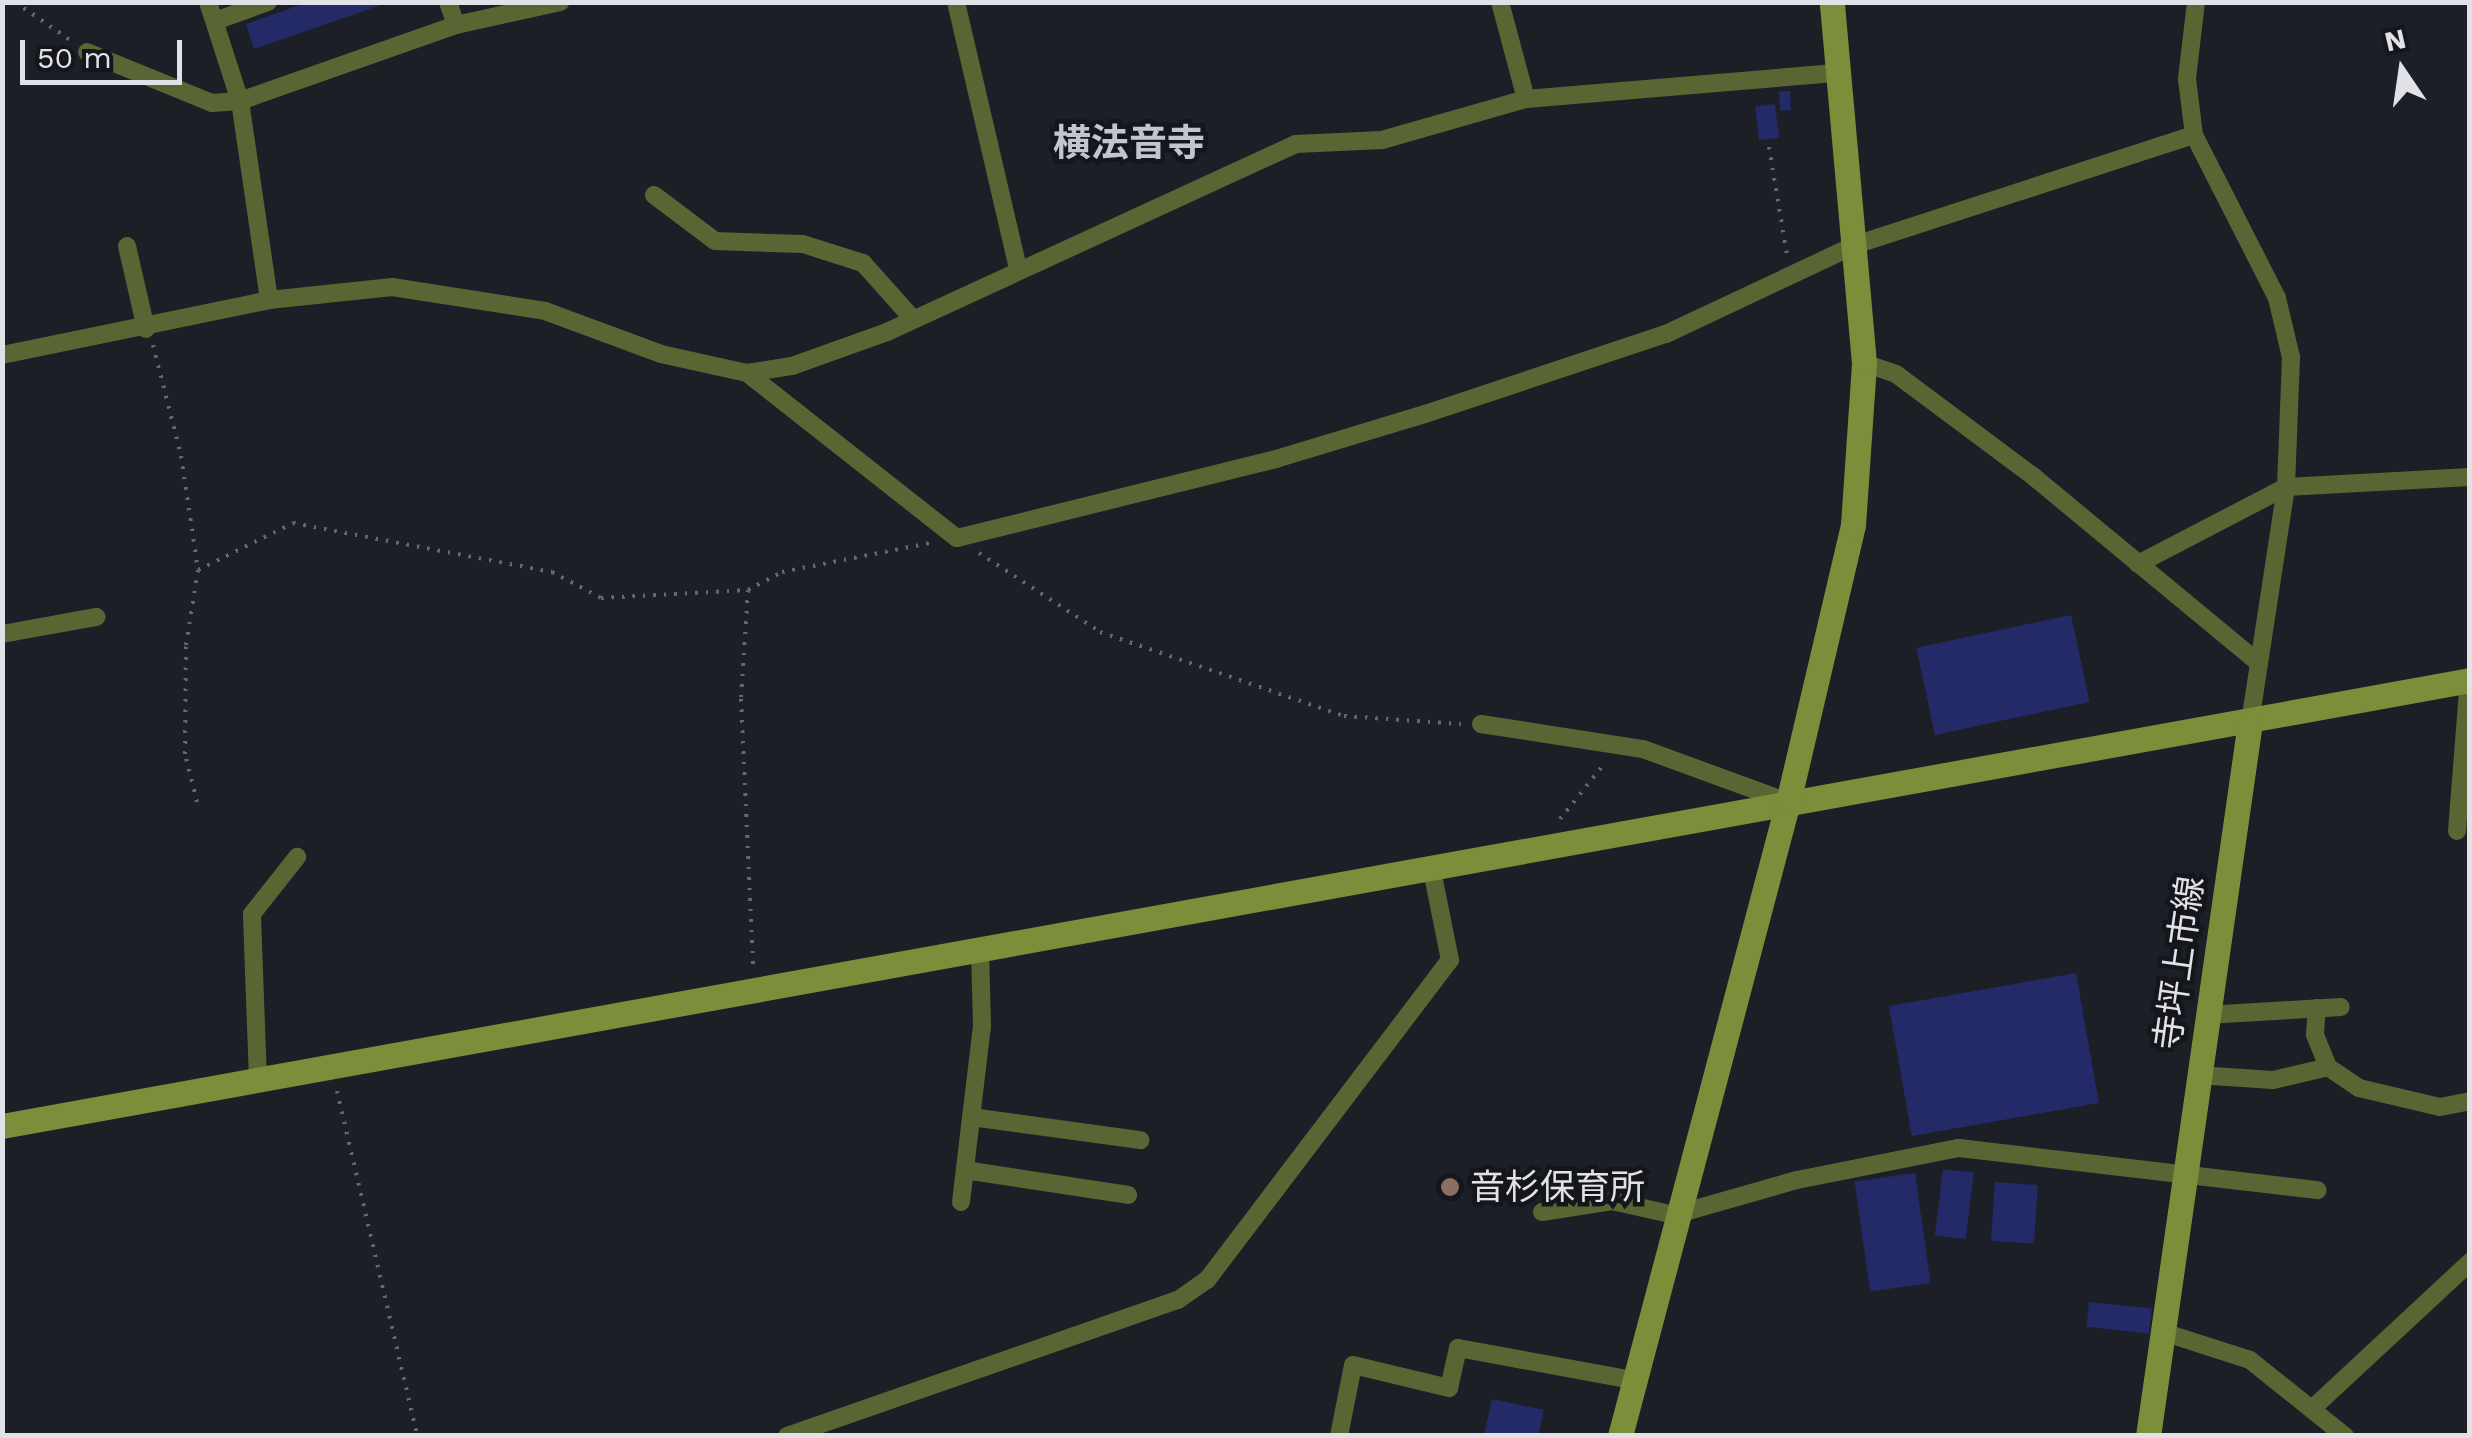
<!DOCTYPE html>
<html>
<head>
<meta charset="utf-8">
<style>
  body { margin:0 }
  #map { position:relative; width:2472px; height:1438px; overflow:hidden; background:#1d1f26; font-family:"Work Sans","Noto Sans JP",sans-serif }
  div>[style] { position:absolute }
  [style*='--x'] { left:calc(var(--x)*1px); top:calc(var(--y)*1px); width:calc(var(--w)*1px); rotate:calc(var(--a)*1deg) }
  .building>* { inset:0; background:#232a67; transform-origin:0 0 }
  .path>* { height:4px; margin-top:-2px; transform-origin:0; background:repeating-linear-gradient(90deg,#66686e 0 2.5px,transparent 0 10.5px) }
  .street>* { height:18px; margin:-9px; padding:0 9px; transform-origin:9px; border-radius:9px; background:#596634 }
  .secondary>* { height:25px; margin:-12.5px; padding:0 12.5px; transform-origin:12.5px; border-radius:12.5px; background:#7b8e3a }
  .dots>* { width:28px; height:28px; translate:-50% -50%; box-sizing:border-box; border:5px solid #14161c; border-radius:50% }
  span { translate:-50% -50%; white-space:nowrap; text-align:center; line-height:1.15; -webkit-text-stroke:9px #14161c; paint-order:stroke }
  .street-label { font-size:35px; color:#e1e2e7 }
  .poi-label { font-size:35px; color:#e1e2e7 }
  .left { translate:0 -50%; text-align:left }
  .neighbourhood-label { font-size:38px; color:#c2c5cf; font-weight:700 }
  .frame { position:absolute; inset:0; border:5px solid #e1e2e7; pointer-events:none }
  .north { position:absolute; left:2352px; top:20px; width:100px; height:100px; -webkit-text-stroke:8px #14161c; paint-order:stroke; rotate:347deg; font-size:28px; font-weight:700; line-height:40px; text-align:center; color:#e1e2e7 }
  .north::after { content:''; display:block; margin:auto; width:35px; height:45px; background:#e1e2e7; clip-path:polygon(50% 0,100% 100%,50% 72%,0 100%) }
  .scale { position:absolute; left:20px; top:40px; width:162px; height:45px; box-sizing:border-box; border:5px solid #e1e2e7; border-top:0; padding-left:12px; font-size:30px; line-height:35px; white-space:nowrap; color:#e1e2e7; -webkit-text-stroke:8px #14161c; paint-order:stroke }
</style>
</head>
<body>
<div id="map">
  <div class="building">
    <i style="clip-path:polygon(308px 2px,387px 2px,387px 3px,254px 49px,246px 24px)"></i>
    <i style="left:1790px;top:91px;width:19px;height:11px;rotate:87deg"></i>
    <i style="left:1775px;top:104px;width:34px;height:20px;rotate:83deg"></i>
    <i style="left:2071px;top:615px;width:89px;height:158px;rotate:78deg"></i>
    <i style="left:2076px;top:973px;width:132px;height:190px;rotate:80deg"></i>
    <i style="left:1943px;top:1169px;width:31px;height:67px;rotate:7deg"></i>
    <i style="left:1915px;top:1173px;width:111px;height:61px;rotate:82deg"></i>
    <i style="left:1995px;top:1182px;width:43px;height:59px;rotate:4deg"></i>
    <i style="left:2089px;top:1302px;width:63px;height:25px;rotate:6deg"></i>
    <i style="clip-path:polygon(1492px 1399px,1544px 1410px,1538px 1436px,1484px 1436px)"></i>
  </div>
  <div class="path">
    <i style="--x:15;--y:2;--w:70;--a:34.6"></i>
    <i style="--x:1769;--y:147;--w:110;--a:80.6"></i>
    <i style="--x:153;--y:345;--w:114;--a:75.8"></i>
    <i style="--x:181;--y:456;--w:115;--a:81.5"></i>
    <i style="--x:198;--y:570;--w:106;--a:-26.3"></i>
    <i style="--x:293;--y:523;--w:264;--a:10.7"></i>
    <i style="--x:552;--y:572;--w:55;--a:28"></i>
    <i style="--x:601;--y:598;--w:147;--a:-3.1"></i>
    <i style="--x:748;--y:590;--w:38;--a:-28"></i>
    <i style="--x:782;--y:572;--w:151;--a:-11.1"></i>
    <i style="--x:979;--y:553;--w:145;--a:33.1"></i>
    <i style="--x:1100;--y:632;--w:258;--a:19"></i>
    <i style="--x:1344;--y:716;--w:117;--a:3.9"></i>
    <i style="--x:748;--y:590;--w:109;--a:93.7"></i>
    <i style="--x:741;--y:699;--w:266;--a:87.4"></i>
    <i style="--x:197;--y:802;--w:49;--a:-104"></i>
    <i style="--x:185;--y:754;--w:109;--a:-89.5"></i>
    <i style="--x:186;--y:645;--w:76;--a:-80.9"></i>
    <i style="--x:1560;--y:819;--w:70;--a:-51.3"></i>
    <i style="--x:337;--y:1091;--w:354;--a:76.9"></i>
  </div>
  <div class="street">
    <i style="--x:208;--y:2;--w:104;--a:72.1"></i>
    <i style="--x:240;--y:101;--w:201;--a:81.7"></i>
    <i style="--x:448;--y:2;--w:24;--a:71"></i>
    <i style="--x:956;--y:2;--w:274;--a:76.9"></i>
    <i style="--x:1500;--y:2;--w:100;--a:75"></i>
    <i style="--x:2196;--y:2;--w:78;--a:96.7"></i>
    <i style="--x:2187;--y:79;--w:56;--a:82.9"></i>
    <i style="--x:2194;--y:135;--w:183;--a:63"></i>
    <i style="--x:2277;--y:298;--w:61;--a:76.7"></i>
    <i style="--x:2291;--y:357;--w:130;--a:92.2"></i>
    <i style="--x:2286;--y:487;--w:238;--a:98.7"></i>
    <i style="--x:215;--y:21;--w:56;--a:-19.7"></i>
    <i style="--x:87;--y:52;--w:135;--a:22.2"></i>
    <i style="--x:212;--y:103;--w:28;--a:-4"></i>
    <i style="--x:240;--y:101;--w:229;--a:-19.4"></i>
    <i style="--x:456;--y:25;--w:107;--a:-12.5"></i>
    <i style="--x:654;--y:195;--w:76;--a:37"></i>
    <i style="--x:715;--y:241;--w:88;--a:2"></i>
    <i style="--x:803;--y:244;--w:63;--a:17.6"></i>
    <i style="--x:863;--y:263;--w:75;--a:48.2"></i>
    <i style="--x:127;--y:246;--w:85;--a:77.1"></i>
    <i style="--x:2;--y:355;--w:273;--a:-11.6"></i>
    <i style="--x:269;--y:300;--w:124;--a:-6"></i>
    <i style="--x:392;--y:287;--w:155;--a:8.9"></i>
    <i style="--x:545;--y:311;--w:124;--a:20.3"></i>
    <i style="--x:661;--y:354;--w:88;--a:12.5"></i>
    <i style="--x:747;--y:373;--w:46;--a:-8.8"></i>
    <i style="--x:792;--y:366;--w:101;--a:-19.7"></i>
    <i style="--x:887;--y:332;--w:450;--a:-24.7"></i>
    <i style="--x:1296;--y:144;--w:86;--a:-2.7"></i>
    <i style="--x:1382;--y:140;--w:150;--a:-15.9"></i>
    <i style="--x:1526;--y:99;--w:313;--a:-4.8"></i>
    <i style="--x:1864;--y:363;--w:34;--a:19"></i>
    <i style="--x:1896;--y:374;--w:172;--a:36.7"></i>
    <i style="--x:2034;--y:477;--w:291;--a:39.6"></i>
    <i style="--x:747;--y:373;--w:267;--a:38.2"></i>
    <i style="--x:957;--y:538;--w:329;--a:-13.9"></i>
    <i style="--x:1276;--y:459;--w:156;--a:-16.8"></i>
    <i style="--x:1425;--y:414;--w:254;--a:-18.4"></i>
    <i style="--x:1666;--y:334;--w:209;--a:-25.2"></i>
    <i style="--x:1855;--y:245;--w:356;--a:-18"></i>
    <i style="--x:2138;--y:564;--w:167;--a:-27.5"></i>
    <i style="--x:2286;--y:487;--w:184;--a:-3.1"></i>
    <i style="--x:2;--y:634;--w:96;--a:-10.3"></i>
    <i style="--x:1481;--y:724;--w:164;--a:8.8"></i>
    <i style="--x:1643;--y:749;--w:154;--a:20.1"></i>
    <i style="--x:2457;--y:831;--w:151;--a:-85.5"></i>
    <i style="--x:2206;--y:1015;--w:135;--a:-3.4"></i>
    <i style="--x:2328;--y:1067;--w:37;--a:34"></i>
    <i style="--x:2359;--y:1088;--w:83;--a:13.2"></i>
    <i style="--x:2440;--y:1107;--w:31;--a:-11"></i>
    <i style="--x:2197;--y:1075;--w:76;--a:3.8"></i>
    <i style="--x:2273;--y:1080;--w:57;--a:-13.3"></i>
    <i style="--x:2328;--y:1067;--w:35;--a:-112"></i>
    <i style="--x:2315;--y:1034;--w:26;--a:-86"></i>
    <i style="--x:258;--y:1080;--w:166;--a:-92.1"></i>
    <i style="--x:252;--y:914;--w:73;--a:-51.7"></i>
    <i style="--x:971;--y:1117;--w:171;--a:7.8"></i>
    <i style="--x:965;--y:1170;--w:165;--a:8.7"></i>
    <i style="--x:961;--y:1202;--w:177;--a:-83.2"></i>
    <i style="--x:982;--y:1026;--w:77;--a:-91.5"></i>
    <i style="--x:1542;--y:1212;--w:71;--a:-8.9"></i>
    <i style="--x:1612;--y:1201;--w:64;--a:12.7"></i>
    <i style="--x:1674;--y:1215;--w:128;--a:-15.9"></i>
    <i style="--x:1797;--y:1180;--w:165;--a:-11.2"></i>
    <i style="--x:1959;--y:1148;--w:361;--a:6.7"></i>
    <i style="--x:2163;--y:1332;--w:91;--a:17.8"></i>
    <i style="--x:2250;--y:1360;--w:122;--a:38.7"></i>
    <i style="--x:2314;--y:1407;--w:213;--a:-42.9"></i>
    <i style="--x:787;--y:1436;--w:414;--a:-19.2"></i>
    <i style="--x:1178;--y:1300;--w:35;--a:-35"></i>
    <i style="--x:1207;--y:1280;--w:402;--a:-52.8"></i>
    <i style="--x:1450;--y:960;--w:96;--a:-101.4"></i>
    <i style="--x:1339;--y:1436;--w:72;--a:-78.8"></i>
    <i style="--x:1353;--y:1365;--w:99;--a:13.5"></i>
    <i style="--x:1449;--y:1388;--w:41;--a:-77.3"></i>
    <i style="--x:1458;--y:1348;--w:178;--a:10.4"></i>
  </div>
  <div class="secondary">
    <i style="--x:2;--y:1126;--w:2508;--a:-10.24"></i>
    <i style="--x:1620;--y:1436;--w:656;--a:-75.16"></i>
    <i style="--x:1788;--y:802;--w:285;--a:-76.8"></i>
    <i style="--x:1853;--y:525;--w:162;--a:-86.1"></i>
    <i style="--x:1864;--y:363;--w:362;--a:-95.1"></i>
    <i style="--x:2148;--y:1436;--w:721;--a:-81.87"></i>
  </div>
  <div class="dots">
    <i style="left:1450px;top:1187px;background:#8d6e63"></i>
  </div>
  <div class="street-label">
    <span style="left:2179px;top:963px;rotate:-82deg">寺坪上市線</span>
  </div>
  <div class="poi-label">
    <span class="left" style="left:1470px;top:1187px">音杉保育所</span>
  </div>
  <div class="neighbourhood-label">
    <span style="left:1129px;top:144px">横法音寺</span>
  </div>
  <div class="frame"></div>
  <div class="north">N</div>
  <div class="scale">50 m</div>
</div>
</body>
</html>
